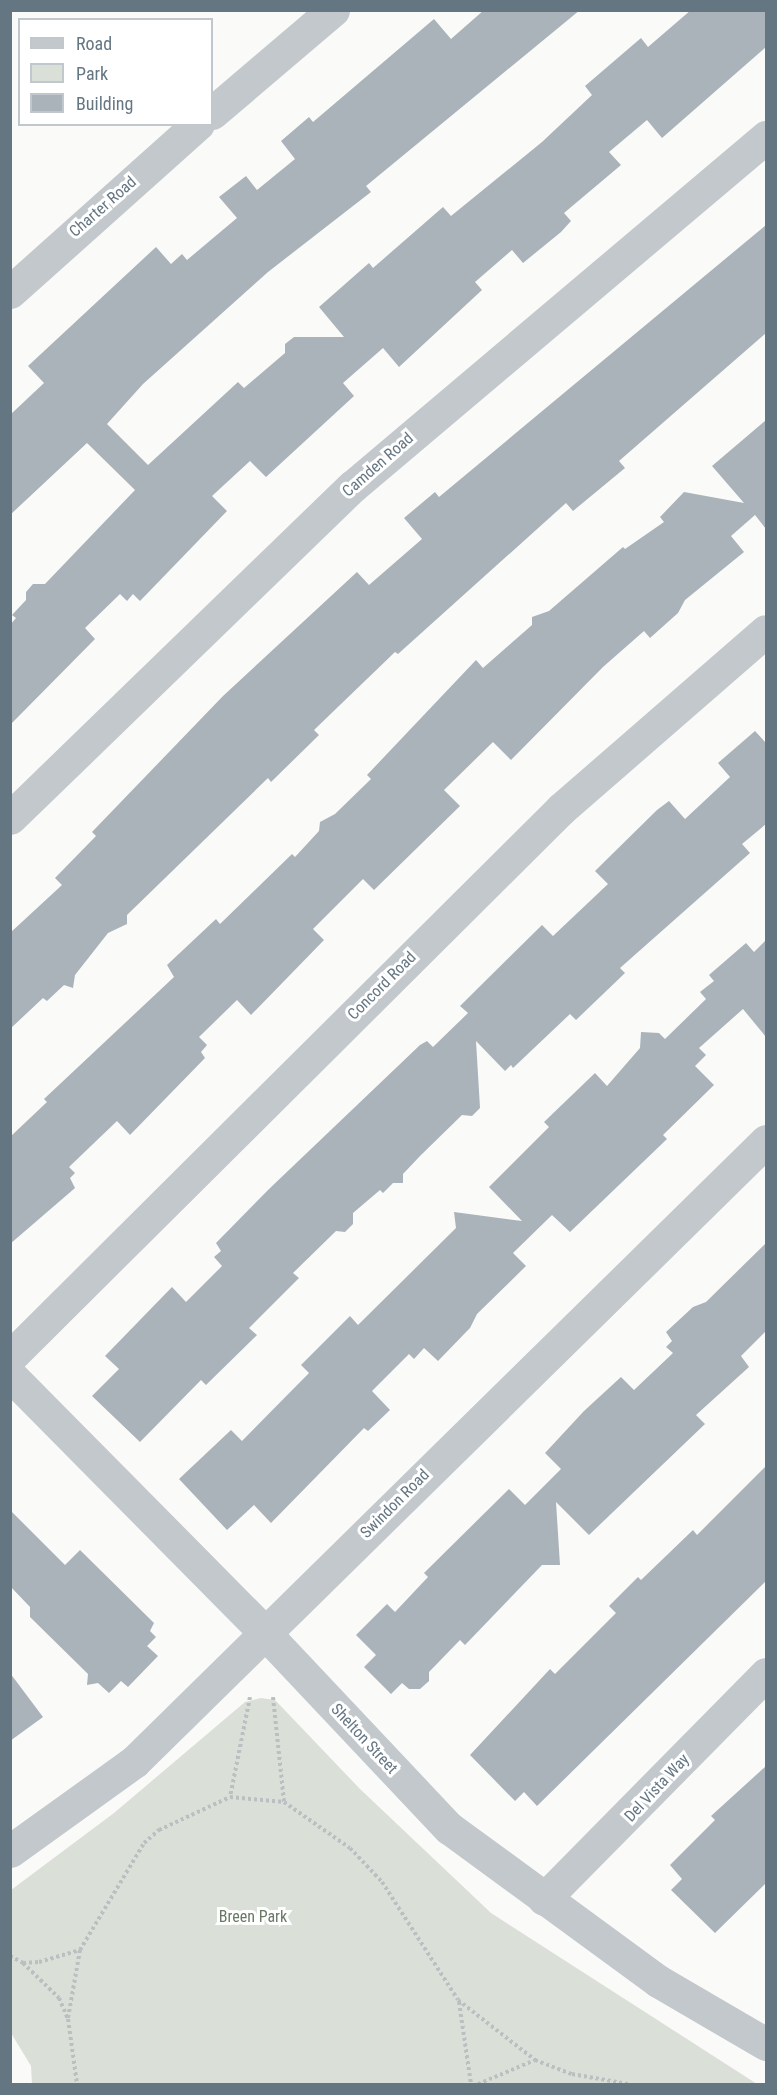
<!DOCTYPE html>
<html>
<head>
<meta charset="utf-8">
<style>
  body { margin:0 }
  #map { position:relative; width:777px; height:2095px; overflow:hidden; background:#fafaf8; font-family:"Roboto Condensed",sans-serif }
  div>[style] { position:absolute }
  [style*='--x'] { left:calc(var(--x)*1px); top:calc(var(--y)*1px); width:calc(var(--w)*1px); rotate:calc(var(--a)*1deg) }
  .green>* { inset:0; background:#dadfd7 }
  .building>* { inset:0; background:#aab3b9 }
  .path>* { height:4px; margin-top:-2px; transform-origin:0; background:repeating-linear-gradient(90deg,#bbbfc2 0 3px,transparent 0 6px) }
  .street>* { height:33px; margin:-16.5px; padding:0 16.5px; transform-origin:16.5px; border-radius:16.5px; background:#c3c8cc }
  span { translate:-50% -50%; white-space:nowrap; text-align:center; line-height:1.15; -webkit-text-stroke:6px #fff; paint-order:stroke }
  .street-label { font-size:16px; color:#657683 }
  .park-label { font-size:16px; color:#687a64 }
  .frame { position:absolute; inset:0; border:12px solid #657683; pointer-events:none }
  .legend { position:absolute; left:18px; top:18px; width:195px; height:108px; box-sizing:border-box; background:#fff; border:2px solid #c1c8cd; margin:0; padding:8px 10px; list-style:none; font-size:18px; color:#657683 }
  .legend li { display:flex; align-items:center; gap:12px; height:30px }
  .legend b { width:30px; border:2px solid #c1c8cd }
</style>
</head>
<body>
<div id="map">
  <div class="green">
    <i style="clip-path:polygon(261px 1698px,275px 1700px,360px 1789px,491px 1913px,757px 2084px,32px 2084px,31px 2066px,11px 2033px,11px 1890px,114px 1813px,245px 1702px)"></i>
  </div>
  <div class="building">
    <i style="clip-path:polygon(484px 10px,580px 10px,366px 186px,371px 192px,268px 272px,143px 384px,107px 424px,148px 465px,238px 382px,244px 388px,285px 353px,285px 344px,294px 337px,344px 337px,319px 307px,369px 263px,373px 268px,443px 207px,451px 216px,542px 142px,592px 95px,585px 86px,641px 38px,648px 47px,691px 10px,766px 10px,766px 47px,662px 138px,647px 120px,609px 152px,621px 165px,564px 213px,571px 221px,561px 232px,523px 263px,512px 250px,475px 282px,482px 290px,399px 367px,383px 348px,343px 383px,354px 396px,266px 477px,250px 461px,212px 496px,227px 511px,140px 601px,133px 594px,127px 601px,120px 594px,85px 628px,95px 639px,10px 725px,10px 625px,16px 618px,12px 615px,26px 600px,26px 592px,33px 584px,45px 584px,135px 490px,87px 443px,10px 515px,10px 415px,44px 383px,28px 366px,156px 247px,171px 264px,182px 254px,187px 260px,237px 218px,219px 197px,246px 176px,257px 190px,295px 159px,281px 141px,309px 117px,313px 122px,434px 19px,451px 39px)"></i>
    <i style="clip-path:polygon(766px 225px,766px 333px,619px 461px,625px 468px,573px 511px,566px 503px,398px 654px,395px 652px,314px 730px,319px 735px,271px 782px,268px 778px,127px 915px,127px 924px,108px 933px,75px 975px,73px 988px,64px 985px,47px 1001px,43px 998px,10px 1029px,10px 933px,62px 885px,55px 878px,96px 836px,92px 832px,223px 696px,357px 572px,369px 585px,422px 539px,404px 518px,435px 492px,439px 497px)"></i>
    <i style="clip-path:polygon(766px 420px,766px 529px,755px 515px,731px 536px,744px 552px,685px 600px,678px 613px,650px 638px,644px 631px,603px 667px,511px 760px,493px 742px,444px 790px,460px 806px,374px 890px,363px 879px,313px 929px,324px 940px,251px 1015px,237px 1000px,199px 1037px,207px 1045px,201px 1052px,205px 1058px,130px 1135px,117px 1121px,69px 1167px,75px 1173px,70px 1178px,75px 1188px,10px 1244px,10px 1137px,47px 1102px,44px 1099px,174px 977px,167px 965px,216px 919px,220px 924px,292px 854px,295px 857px,319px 831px,320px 822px,335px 814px,371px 779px,367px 775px,476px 660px,483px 668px,532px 625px,532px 617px,549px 611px,623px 547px,625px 549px,664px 522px,660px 517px,684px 492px,744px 503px,712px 466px)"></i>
    <i style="clip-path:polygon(755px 731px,766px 743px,766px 824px,742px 844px,750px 853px,620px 968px,625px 973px,576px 1020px,570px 1014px,513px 1068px,511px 1065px,505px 1071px,476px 1041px,480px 1108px,472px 1116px,462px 1115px,420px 1156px,403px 1174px,403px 1183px,393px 1183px,383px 1193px,380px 1190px,353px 1213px,353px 1224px,345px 1232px,336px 1231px,293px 1273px,299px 1278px,249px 1328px,257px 1335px,206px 1385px,201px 1380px,140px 1442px,92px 1396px,119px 1369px,105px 1356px,172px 1287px,186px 1302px,222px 1266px,214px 1257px,221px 1251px,216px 1243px,268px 1190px,420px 1045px,427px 1041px,433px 1047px,468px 1013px,460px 1006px,542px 925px,553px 936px,608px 884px,595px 871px,657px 810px,669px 801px,685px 819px,730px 777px,718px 763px)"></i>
    <i style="clip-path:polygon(766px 940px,766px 1037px,743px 1009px,699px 1048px,706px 1055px,695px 1066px,714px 1085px,663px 1135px,667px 1139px,570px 1232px,552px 1215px,513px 1253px,526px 1266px,477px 1314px,470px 1328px,438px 1361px,424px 1348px,414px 1359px,409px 1354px,372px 1391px,390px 1410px,368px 1431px,364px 1428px,271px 1523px,254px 1505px,227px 1530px,179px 1479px,231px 1430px,242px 1441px,309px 1373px,301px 1365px,350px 1316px,358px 1325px,456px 1228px,454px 1212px,522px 1221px,489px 1187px,549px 1127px,544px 1122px,595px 1073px,607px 1086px,640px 1048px,641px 1032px,659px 1033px,665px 1039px,706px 999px,700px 992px,714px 981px,709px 975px,746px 943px,754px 952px)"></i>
    <i style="clip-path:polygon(766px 1243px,766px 1331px,741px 1356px,749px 1367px,696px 1415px,705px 1424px,589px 1535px,556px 1502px,560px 1565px,542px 1565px,465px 1645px,460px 1640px,429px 1672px,429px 1681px,420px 1689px,409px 1689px,402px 1683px,391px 1694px,364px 1667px,376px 1655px,356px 1635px,387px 1604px,395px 1612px,428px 1577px,424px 1573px,509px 1489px,525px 1505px,561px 1469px,545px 1453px,584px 1411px,621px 1377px,634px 1390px,673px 1353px,666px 1347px,672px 1341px,666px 1332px,693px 1307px,706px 1302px)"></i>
    <i style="clip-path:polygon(766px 1466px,766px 1581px,537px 1806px,524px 1792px,515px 1801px,470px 1755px,550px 1669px,555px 1674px,616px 1613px,609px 1606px,638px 1577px,641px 1580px,693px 1530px,697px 1535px)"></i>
    <i style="clip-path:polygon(10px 1510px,65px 1565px,80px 1550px,154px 1623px,150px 1631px,156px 1637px,147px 1646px,158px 1656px,128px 1687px,121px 1681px,109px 1693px,98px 1683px,87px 1685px,88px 1674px,30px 1617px,30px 1607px,10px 1586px)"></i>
    <i style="clip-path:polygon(10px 1673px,43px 1717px,10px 1741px)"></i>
    <i style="clip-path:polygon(766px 1766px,766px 1883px,715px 1933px,671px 1890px,682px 1879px,670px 1865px,715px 1820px,711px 1816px)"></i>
  </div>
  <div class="path">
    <i style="--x:250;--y:1697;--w:102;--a:101.3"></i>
    <i style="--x:230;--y:1797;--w:54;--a:5.3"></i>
    <i style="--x:273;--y:1697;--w:106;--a:84"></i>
    <i style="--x:284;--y:1802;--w:80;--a:34.9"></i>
    <i style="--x:350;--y:1848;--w:47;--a:46.7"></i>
    <i style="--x:382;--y:1882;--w:140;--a:57.2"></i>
    <i style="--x:458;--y:2000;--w:98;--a:37.9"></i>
    <i style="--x:535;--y:2060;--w:40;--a:21"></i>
    <i style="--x:572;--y:2074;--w:57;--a:10.1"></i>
    <i style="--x:10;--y:1956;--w:15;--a:28"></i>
    <i style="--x:23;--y:1963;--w:16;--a:-4"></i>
    <i style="--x:39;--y:1962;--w:43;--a:-16.3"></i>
    <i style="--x:80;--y:1950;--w:125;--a:-59.1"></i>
    <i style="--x:144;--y:1843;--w:20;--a:-41"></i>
    <i style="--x:159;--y:1830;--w:78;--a:-24.9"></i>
    <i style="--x:23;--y:1963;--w:50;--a:44.2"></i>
    <i style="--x:59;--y:1998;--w:23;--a:67"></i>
    <i style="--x:68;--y:2019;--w:66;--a:82.1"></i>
    <i style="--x:459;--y:2002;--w:83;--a:81.7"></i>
    <i style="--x:68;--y:2018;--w:69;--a:-80"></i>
    <i style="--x:478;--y:2084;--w:62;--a:-22.8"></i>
  </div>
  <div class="street">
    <i style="--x:212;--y:113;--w:159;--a:-40.4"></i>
    <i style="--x:10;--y:292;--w:252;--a:-41.8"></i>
    <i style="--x:10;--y:818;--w:477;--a:-44.1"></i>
    <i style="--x:353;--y:486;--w:541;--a:-40.2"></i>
    <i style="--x:10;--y:1357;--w:777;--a:-44.84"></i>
    <i style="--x:561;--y:809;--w:271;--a:-41"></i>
    <i style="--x:10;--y:1375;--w:361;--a:45.3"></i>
    <i style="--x:264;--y:1632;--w:270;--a:46.7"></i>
    <i style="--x:449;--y:1828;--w:259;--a:36.2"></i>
    <i style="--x:658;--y:1981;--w:125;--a:30.3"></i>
    <i style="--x:10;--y:1851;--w:153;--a:-35.7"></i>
    <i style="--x:134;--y:1762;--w:886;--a:-44.5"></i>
    <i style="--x:544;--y:1899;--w:316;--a:-45.4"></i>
  </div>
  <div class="street-label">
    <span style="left:103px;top:207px;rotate:-41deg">Charter Road</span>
    <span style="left:378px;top:465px;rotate:-41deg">Camden Road</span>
    <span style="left:382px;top:986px;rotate:-45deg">Concord Road</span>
    <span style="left:395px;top:1504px;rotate:-45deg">Swindon Road</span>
    <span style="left:364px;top:1739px;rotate:47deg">Shelton Street</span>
    <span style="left:657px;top:1788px;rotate:-47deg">Del Vista Way</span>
  </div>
  <div class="park-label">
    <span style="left:253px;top:1917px">Breen Park</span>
  </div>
  <div class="frame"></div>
  <ul class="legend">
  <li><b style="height:8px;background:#c3c8cc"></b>Road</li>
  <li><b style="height:16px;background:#dadfd7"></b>Park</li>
  <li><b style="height:16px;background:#aab3b9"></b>Building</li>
  </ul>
</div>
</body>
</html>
